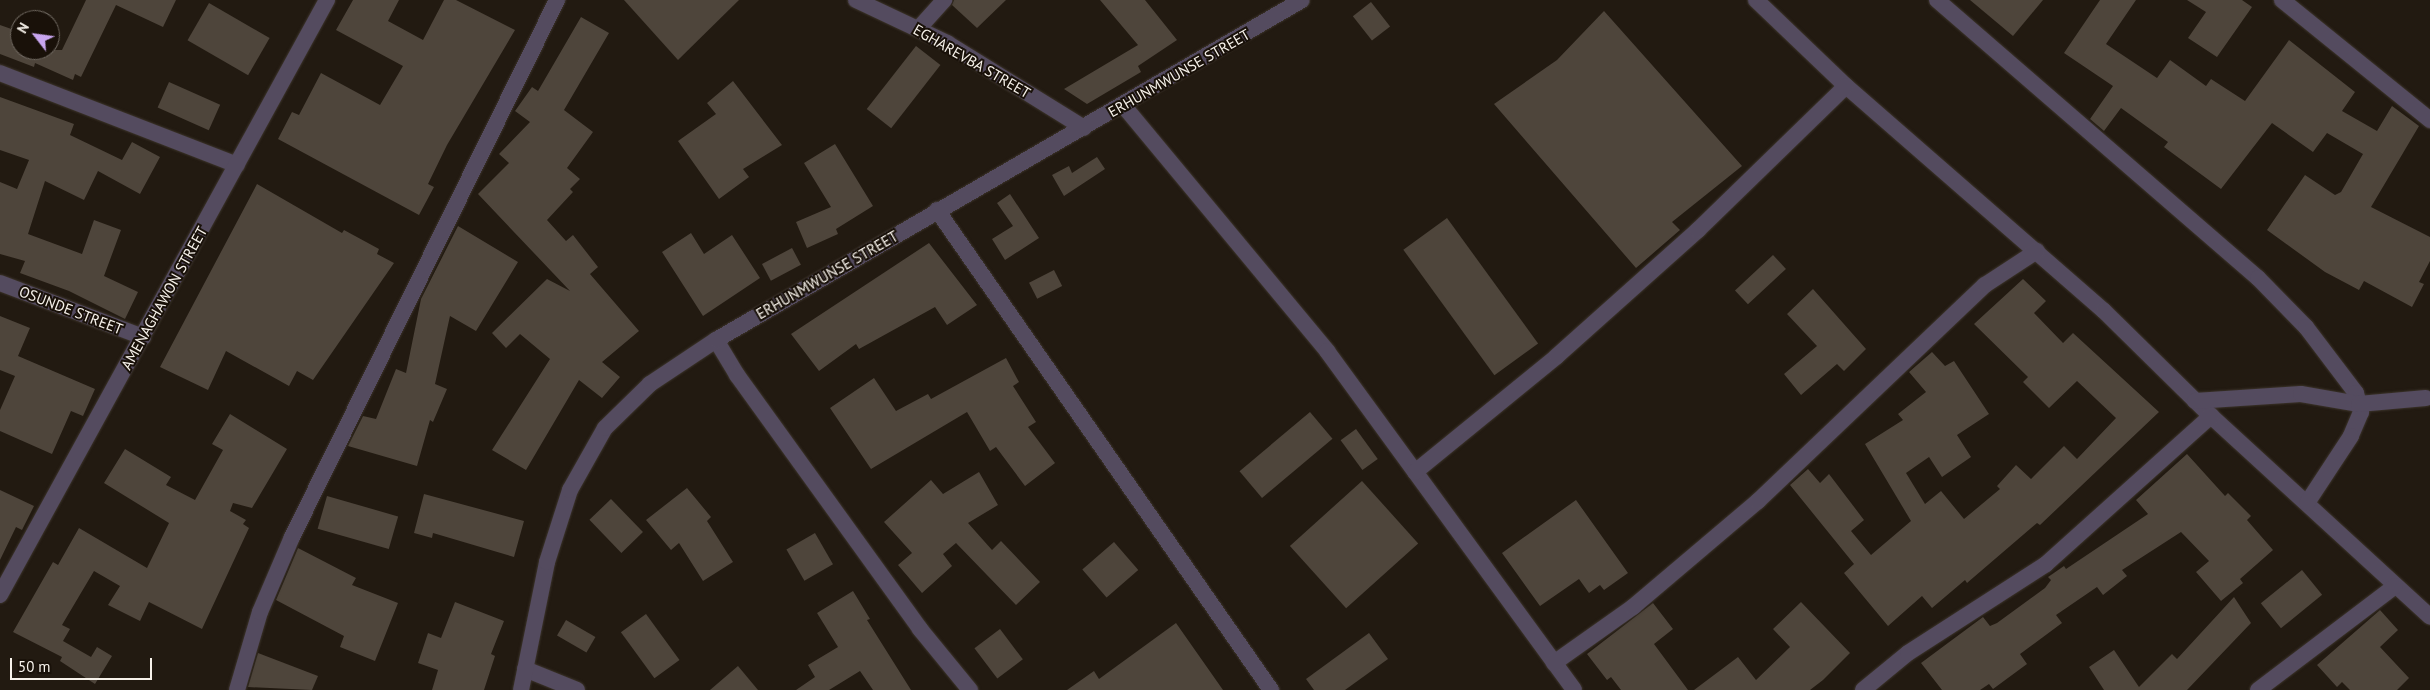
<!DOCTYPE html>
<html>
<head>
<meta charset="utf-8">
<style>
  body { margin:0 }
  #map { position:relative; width:2430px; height:690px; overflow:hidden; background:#221a11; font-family:"PT Sans",sans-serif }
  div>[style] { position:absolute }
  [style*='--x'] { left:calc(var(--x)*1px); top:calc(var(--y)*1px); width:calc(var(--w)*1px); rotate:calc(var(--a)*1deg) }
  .building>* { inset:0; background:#4e453b; transform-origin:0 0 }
  .roads { filter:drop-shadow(0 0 1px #3c342b) drop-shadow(0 0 1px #3c342b) }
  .minor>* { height:16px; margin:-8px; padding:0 8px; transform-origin:8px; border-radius:8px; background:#544b5f }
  span { translate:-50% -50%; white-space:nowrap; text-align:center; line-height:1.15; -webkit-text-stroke:4px #191109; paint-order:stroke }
  .street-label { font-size:15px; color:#f7f2eb }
  .north { position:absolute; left:10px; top:10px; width:50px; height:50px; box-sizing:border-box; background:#191109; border:1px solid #726b63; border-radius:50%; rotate:300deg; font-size:14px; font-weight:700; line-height:20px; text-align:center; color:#f7f2eb }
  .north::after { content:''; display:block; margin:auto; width:18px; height:22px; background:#c8a6ef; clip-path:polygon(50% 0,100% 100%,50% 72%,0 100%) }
  .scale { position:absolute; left:10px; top:658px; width:142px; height:22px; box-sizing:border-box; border:2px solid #f7f2eb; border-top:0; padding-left:6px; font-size:15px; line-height:18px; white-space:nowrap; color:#f7f2eb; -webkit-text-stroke:4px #191109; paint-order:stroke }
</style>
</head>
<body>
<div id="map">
  <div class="building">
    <i style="clip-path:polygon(86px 0,176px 0,163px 27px,116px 5px,81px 77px,75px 74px,73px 80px,35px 63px,34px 67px,0 54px,0 25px,20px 32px,20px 50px,62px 50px)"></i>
    <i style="clip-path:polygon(353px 0,399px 0,388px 21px,423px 40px,444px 0,456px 0,515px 30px,447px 145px,428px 184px,434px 187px,419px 215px,278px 139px,292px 112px,299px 115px,321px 73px,380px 105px,403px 66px,336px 30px)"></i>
    <i style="clip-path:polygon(624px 0,739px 0,678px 60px)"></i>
    <i style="clip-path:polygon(954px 0,1006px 0,977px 28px,952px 5px)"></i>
    <i style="clip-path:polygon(1100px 0,1145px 0,1177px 40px,1138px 66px,1141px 72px,1087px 104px,1064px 89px,1138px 45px)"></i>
    <i style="clip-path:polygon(1970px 0,2043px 0,2013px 36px)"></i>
    <i style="clip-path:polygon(2100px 0,2136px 0,2106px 44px,2157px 78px,2170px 60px,2206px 86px,2211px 79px,2245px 101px,2289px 40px,2355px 92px,2342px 111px,2377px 131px,2392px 106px,2419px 126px,2371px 207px,2430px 237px,2430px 261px,2419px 282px,2424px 284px,2412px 307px,2364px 281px,2359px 290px,2325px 272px,2267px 230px,2305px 175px,2335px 195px,2341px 192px,2363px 154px,2327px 133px,2313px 152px,2272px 123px,2221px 189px,2164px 147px,2168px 142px,2121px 108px,2104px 131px,2090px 119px,2113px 86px,2064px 53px)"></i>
    <i style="clip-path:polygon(2187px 0,2242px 0,2252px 7px,2217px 57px,2188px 38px,2206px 12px)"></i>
    <i style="left:1371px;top:2px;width:31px;height:23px;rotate:52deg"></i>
    <i style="left:209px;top:3px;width:70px;height:43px;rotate:30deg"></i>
    <i style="clip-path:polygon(1604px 11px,1742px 166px,1672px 222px,1680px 230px,1636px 268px,1494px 104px,1557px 60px)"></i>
    <i style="clip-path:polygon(581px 17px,609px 33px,564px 110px,593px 132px,567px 168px,580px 179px,570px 189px,573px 192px,547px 220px,566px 241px,573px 235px,598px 267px,590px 274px,639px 331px,602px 362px,620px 377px,602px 398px,579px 380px,526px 470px,492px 450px,550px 359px,520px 334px,506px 348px,492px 333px,547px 279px,570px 291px,478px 194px,509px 163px,499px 154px,530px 122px,515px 111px,532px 87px,538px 91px)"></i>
    <i style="left:916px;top:46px;width:31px;height:80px;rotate:38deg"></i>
    <i style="clip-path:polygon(733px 81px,782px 145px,743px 169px,749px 177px,719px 199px,678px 141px,716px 114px,707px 103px)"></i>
    <i style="left:169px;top:82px;width:56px;height:28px;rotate:24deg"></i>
    <i style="clip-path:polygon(0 97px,74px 124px,70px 135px,122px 160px,132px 142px,160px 157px,140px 194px,98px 171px,84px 200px,45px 181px,28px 234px,82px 254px,94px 220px,121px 230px,104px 276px,138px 292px,125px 319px,69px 291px,20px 273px,25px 261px,0 254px,0 182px,17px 189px,29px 160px,0 150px)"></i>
    <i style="clip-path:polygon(835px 144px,873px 206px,836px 229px,838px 234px,807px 248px,796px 222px,831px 207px,804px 163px)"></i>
    <i style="clip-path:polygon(1097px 157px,1105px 169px,1064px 196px,1052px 175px,1069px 166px,1072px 173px)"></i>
    <i style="clip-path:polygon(257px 184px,342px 233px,344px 230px,379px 249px,377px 254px,394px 263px,313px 380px,297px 371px,289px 386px,226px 351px,208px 390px,160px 367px)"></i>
    <i style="clip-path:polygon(1010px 194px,1039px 238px,1005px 260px,992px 239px,1013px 226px,997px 203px)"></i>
    <i style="left:1447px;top:218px;width:155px;height:54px;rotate:54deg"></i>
    <i style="clip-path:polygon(458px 226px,518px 262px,476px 331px,450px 316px,435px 384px,447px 389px,433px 422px,430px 420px,417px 466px,348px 446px,363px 416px,376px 419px,396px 369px,406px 373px,421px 299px)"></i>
    <i style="clip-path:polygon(691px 233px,704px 254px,732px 235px,760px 278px,703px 316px,662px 252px)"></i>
    <i style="clip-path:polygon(929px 243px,977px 305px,947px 325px,935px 307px,859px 349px,856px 344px,819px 371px,791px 334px)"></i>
    <i style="left:792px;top:248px;width:19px;height:34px;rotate:62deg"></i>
    <i style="left:1773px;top:255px;width:19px;height:52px;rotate:47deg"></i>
    <i style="left:1054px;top:270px;width:18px;height:28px;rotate:63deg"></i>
    <i style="clip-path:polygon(2023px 279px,2046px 301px,2034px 313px,2063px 343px,2073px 333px,2159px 412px,2040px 525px,2037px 523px,1967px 583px,1965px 580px,1932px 608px,1922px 596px,1888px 626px,1844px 573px,1854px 564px,1790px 485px,1808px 469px,1820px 483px,1829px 474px,1864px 520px,1851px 531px,1871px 555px,1911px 521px,1865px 444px,1903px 420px,1898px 414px,1926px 392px,1909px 372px,1932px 352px,1945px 366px,1954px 361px,1989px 414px,1957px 435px,1971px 457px,1942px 477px,1929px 457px,1906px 473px,1925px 504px,1941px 491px,1964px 519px,2000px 489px,1997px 486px,2016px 465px,2031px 479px,2064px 446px,2077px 459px,2116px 418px,2077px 381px,2049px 408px,2023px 382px,2028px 377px,1974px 324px)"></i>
    <i style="clip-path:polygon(1813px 289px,1866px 349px,1844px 371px,1837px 364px,1801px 395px,1784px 374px,1817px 346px,1787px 314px)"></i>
    <i style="clip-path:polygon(0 316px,30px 328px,18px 356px,95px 389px,83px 416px,71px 411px,52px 454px,0 431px,0 410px,15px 376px,0 370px)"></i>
    <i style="clip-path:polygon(1006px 358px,1019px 382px,1013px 386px,1036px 422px,1028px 427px,1055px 463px,1025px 486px,996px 447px,990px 451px,967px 412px,871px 469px,830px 408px,874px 378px,896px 411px,928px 394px,931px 399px)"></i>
    <i style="left:1310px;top:412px;width:35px;height:92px;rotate:50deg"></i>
    <i style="clip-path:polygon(230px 414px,287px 449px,252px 508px,233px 503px,230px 511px,246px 520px,243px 524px,249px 528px,202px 629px,149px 602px,140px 621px,108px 605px,120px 586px,94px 571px,62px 625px,70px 629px,63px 641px,91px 657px,97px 647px,112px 656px,95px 684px,60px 661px,62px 657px,13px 632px,53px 562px,58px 565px,79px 528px,147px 568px,169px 523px,104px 483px,125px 449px,171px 477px,166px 485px,195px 500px,223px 450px,212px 444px)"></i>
    <i style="left:1356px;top:429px;width:37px;height:19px;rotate:54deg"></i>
    <i style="clip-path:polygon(2187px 454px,2225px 496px,2228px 493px,2251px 516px,2247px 520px,2273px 550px,2240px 579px,2243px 583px,2221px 601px,2196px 572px,2209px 561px,2181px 532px,2122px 570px,2127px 576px,2103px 595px,2097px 587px,2056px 615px,2062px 623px,2020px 654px,2027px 664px,1993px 689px,1989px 684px,1980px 690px,1942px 690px,1921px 663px,1983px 617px,1990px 626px,1997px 623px,2045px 588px,2051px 580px,2048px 577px,2064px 566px,2066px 569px,2148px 514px,2136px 500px)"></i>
    <i style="clip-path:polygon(979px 472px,998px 505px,968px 523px,992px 550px,1001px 541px,1040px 582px,1016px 605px,956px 543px,943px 554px,952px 566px,922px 593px,898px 565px,912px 553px,884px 522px,931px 480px,943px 494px)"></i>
    <i style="left:1362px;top:481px;width:84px;height:97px;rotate:48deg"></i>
    <i style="clip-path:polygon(687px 488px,711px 517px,707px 521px,733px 562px,703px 581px,679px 543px,671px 550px,646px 520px)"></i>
    <i style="clip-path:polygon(0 490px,34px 506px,22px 530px,16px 527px,0 560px)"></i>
    <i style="clip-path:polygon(424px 494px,524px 521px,514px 557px,433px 533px,432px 538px,414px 533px)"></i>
    <i style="left:327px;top:496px;width:74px;height:34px;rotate:16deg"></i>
    <i style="left:611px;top:499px;width:46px;height:30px;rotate:46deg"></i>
    <i style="clip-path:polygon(1576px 500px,1628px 573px,1604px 590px,1600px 585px,1589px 593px,1579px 579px,1540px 606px,1502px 553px)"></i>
    <i style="left:815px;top:533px;width:36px;height:33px;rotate:60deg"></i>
    <i style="left:1114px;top:542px;width:37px;height:42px;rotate:49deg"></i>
    <i style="clip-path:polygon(298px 548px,356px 578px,352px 585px,398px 603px,375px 661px,340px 647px,344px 636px,276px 600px)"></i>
    <i style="left:2302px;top:570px;width:32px;height:53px;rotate:51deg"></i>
    <i style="clip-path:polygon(853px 591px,870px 619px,867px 620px,911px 690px,873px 690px,860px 671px,829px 690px,796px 690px,815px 677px,808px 665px,838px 647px,817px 613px)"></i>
    <i style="clip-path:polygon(2234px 597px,2251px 623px,2187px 690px,2104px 690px,2089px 667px,2114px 650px,2139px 687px,2172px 654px,2177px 659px)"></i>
    <i style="clip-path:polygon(455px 602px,504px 621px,491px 654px,495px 656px,484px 690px,432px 690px,438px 670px,418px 663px,428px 633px,441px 638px)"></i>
    <i style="clip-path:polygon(1801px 602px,1850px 653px,1823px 680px,1810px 690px,1694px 690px,1738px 657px,1756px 680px,1790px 647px,1773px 629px)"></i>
    <i style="clip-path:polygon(1653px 603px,1673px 629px,1654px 644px,1688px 690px,1621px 690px,1611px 677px,1607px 680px,1587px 654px)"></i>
    <i style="clip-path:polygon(2380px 610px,2398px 630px,2380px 647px,2409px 678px,2397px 690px,2350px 690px,2342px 682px,2337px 687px,2317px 665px)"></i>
    <i style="left:646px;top:614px;width:57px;height:31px;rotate:54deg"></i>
    <i style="left:566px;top:620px;width:34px;height:18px;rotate:30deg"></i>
    <i style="clip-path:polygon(1176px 623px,1223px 690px,1067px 690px,1094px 671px,1099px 679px)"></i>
    <i style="left:1000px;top:629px;width:38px;height:32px;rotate:53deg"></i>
    <i style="clip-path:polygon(1369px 633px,1388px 659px,1345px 690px,1314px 690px,1306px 679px)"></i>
    <i style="clip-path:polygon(258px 653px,318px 676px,312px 690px,248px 687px)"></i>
    <i style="clip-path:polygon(738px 666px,758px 690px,710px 690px)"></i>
  </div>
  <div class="roads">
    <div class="minor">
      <i style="--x:856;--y:0;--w:101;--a:25.3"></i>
      <i style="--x:947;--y:43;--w:161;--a:31.8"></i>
      <i style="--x:1756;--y:0;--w:124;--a:43.7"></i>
      <i style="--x:1846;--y:86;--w:342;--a:41.1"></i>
      <i style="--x:2104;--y:311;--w:150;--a:44.5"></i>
      <i style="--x:2211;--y:416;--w:297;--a:42.5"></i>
      <i style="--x:1937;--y:0;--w:425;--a:40.9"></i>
      <i style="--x:2258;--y:278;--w:69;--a:45.6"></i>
      <i style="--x:2306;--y:327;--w:83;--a:52.9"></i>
      <i style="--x:2356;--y:393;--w:20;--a:75"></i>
      <i style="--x:2361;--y:412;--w:26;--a:113"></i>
      <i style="--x:2351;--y:436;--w:80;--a:123.3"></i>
      <i style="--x:2282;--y:0;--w:191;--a:39"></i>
      <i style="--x:919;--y:28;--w:38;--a:-48"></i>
      <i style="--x:0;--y:73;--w:254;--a:21.2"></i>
      <i style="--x:1123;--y:105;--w:320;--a:50.3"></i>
      <i style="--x:1327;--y:351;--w:419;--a:53.9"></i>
      <i style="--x:937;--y:210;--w:585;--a:55.17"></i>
      <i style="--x:0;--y:283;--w:153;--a:20.7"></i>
      <i style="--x:716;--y:340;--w:41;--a:59"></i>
      <i style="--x:737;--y:375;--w:313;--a:54.2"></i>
      <i style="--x:920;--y:629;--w:79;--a:50.7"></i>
      <i style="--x:2195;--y:401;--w:106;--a:-3.8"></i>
      <i style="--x:2301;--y:394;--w:59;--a:9.8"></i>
      <i style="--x:2359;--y:404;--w:67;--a:-5.1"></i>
      <i style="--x:1415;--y:472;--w:183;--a:-39.2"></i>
      <i style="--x:1557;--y:356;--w:189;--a:-41.8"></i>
      <i style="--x:1698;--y:230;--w:206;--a:-44.2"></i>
      <i style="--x:0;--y:595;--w:679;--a:-61.21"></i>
      <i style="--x:1554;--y:663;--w:97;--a:-35.3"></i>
      <i style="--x:1633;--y:607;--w:164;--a:-40.3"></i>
      <i style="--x:1758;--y:501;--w:313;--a:-43.6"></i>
      <i style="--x:1985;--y:285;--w:62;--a:-33.2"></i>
      <i style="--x:525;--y:669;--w:56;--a:22"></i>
      <i style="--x:237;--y:690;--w:81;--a:-73.6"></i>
      <i style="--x:260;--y:612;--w:82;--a:-66.9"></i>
      <i style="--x:292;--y:537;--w:599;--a:-63.73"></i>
      <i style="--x:521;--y:690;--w:131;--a:-78.5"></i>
      <i style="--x:547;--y:562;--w:76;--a:-72.3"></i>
      <i style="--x:570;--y:490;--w:71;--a:-60.6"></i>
      <i style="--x:605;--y:428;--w:63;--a:-44.4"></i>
      <i style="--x:650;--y:384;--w:79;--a:-33.7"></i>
      <i style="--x:716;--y:340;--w:677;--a:-30.12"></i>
      <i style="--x:1863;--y:690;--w:58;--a:-39.4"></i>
      <i style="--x:1908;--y:653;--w:164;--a:-32.8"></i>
      <i style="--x:2046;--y:564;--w:222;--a:-41.9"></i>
      <i style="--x:2258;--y:690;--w:172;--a:-37.2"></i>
    </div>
  </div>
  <div class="street-label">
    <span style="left:972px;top:61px;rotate:30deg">EGHAREVBA STREET</span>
    <span style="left:1179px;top:73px;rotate:-30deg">ERHUNMWUNSE STREET</span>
    <span style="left:827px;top:275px;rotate:-30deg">ERHUNMWUNSE STREET</span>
    <span style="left:164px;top:298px;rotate:-61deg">AMENAGHAWON STREET</span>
    <span style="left:71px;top:310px;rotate:21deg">OSUNDE STREET</span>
  </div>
  <div class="north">N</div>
  <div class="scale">50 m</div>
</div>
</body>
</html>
